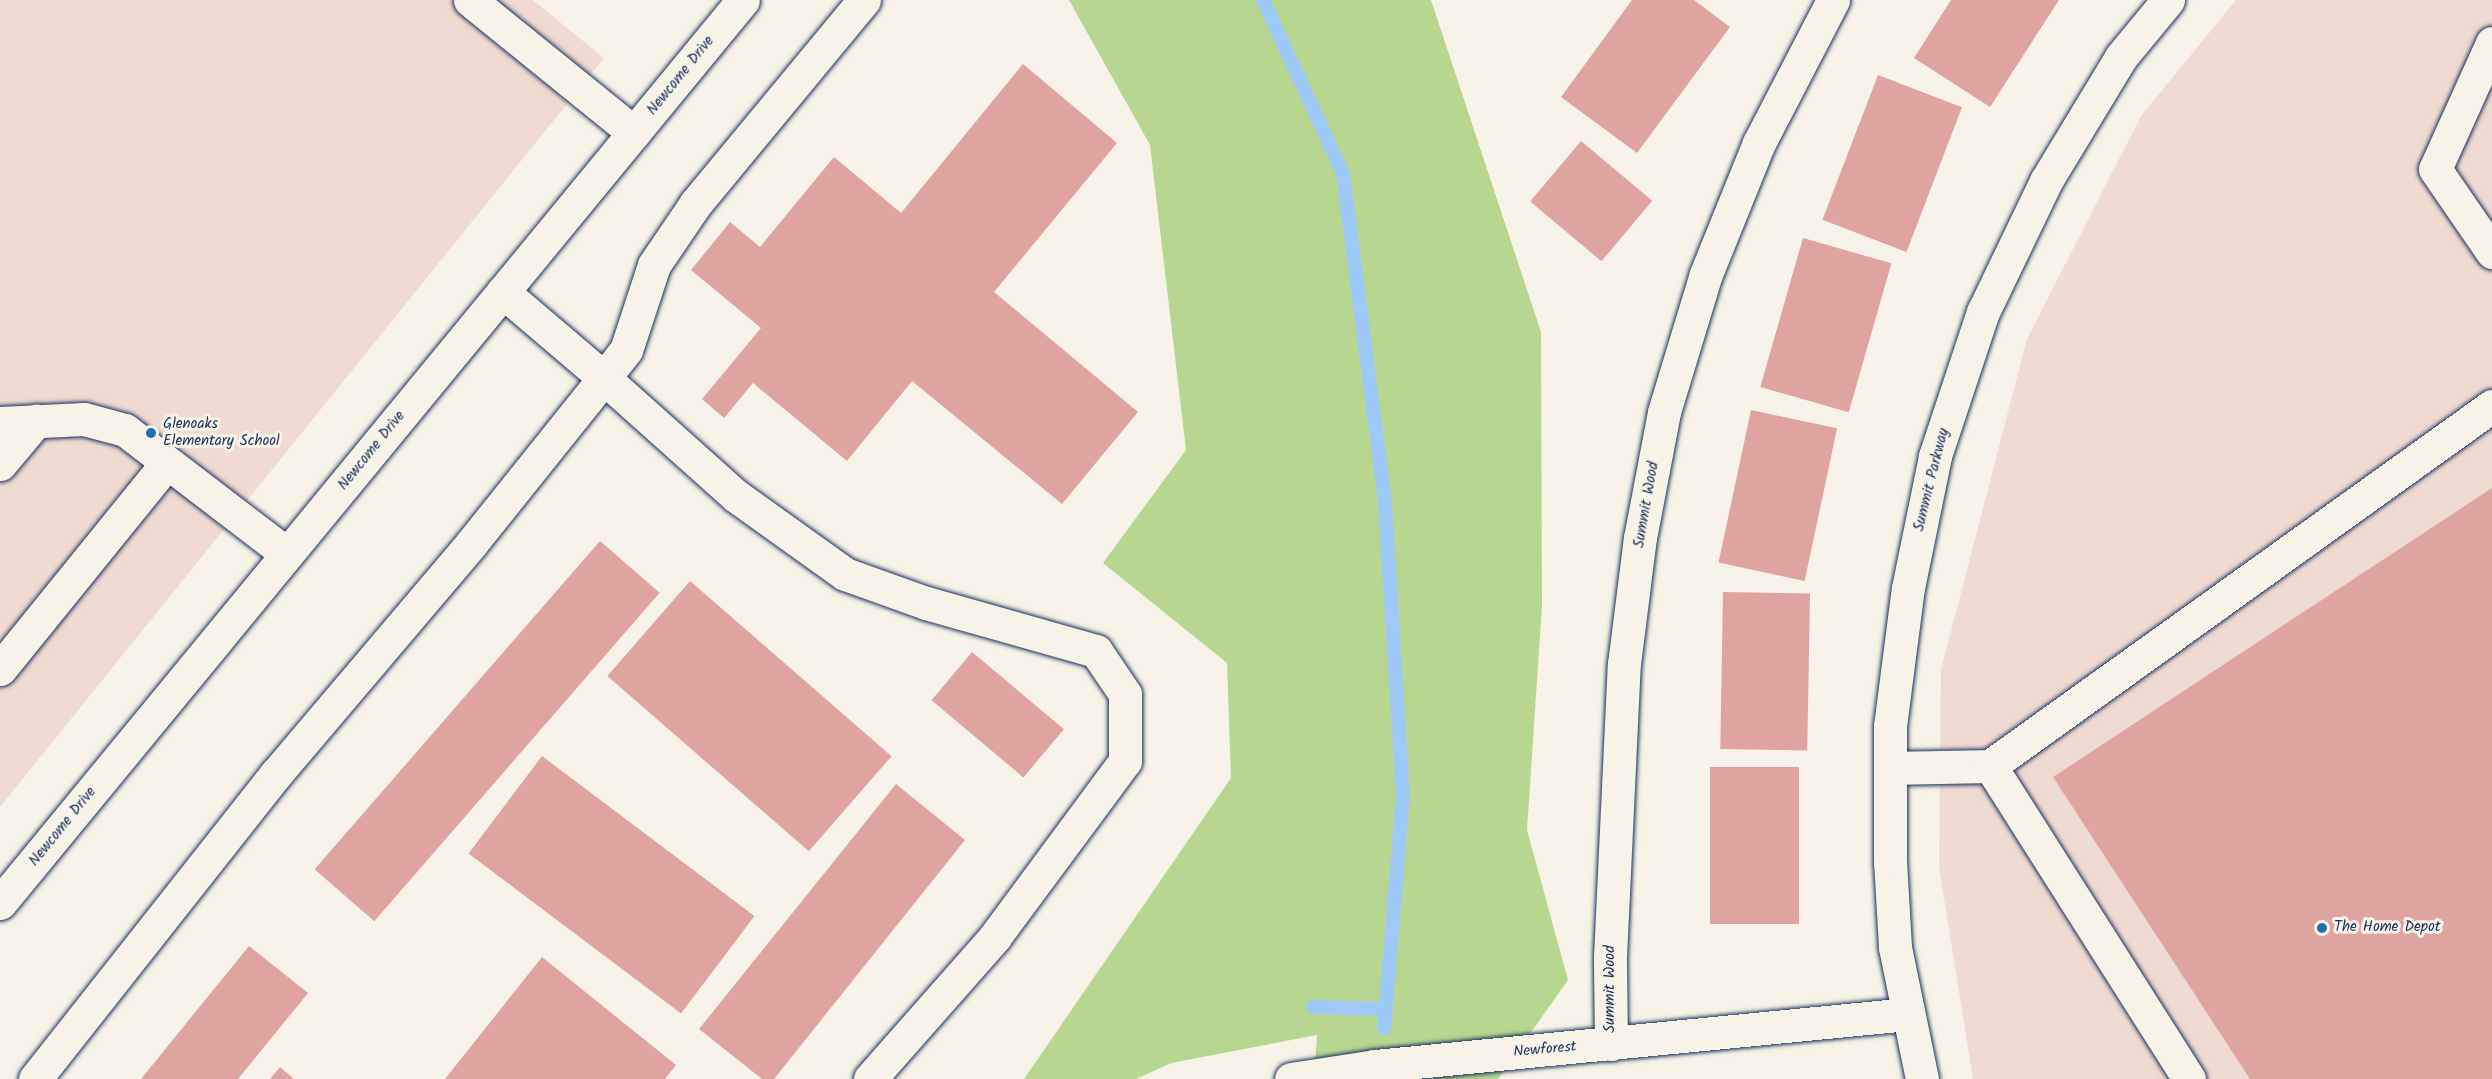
<!DOCTYPE html>
<html>
<head>
<meta charset="utf-8">
<style>
  body { margin:0 }
  #map { position:relative; width:2492px; height:1079px; overflow:hidden; background:#f7f3e8; font-family:Kalam,sans-serif }
  div>[style] { position:absolute }
  [style*='--x'] { left:calc(var(--x)*1px); top:calc(var(--y)*1px); width:calc(var(--w)*1px); rotate:calc(var(--a)*1deg) }
  .built>* { inset:0; background:#f0dbd2 }
  .green>* { inset:0; background:#b7d790 }
  .stream>* { height:14px; margin:-7px; padding:0 7px; transform-origin:7px; border-radius:7px; background:#9ec9f7 }
  .building>* { inset:0; background:#dfa49f; transform-origin:0 0 }
  .roads { filter:drop-shadow(0 0 2px #1b2f5e) drop-shadow(0 0 2px #1b2f5e) }
  .minor>* { height:33px; margin:-16.5px; padding:0 16.5px; transform-origin:16.5px; border-radius:16.5px; background:#f7f3e8 }
  .dots>* { width:16px; height:16px; translate:-50% -50%; box-sizing:border-box; border:3px solid #f7f3e8; border-radius:50% }
  span { translate:-50% -50%; white-space:nowrap; text-align:center; line-height:1.15; -webkit-text-stroke:6px #f7f3e8; paint-order:stroke }
  .street-label { font-size:15px; color:#1b2f5e }
  .poi-label { font-size:15px; color:#1b2f5e }
  .left { translate:0 -50%; text-align:left }
</style>
</head>
<body>
<div id="map">
  <div class="built">
    <i style="clip-path:polygon(0 0,533px 0,604px 58px,0 807px)"></i>
    <i style="clip-path:polygon(2236px 0,2492px 0,2492px 1079px,1973px 1079px,1939px 867px,1941px 670px,2027px 339px,2141px 116px)"></i>
  </div>
  <div class="green">
    <i style="clip-path:polygon(1069px 0,1431px 0,1541px 332px,1542px 605px,1527px 830px,1568px 980px,1498px 1079px,1314px 1079px,1317px 1035px,1171px 1063px,1136px 1079px,1024px 1079px,1231px 778px,1227px 663px,1103px 563px,1186px 450px,1150px 145px)"></i>
  </div>
  <div class="stream">
    <i style="--x:1263;--y:0;--w:192;--a:65.3"></i>
    <i style="--x:1343;--y:174;--w:332;--a:82.7"></i>
    <i style="--x:1385;--y:503;--w:292;--a:86.5"></i>
    <i style="--x:1403;--y:794;--w:235;--a:94.6"></i>
    <i style="--x:1313;--y:1007;--w:73;--a:1.6"></i>
  </div>
  <div class="building">
    <i style="clip-path:polygon(1632px 0,1694px 0,1730px 27px,1637px 153px,1561px 97px)"></i>
    <i style="clip-path:polygon(1951px 0,2059px 0,1990px 107px,1914px 58px)"></i>
    <i style="clip-path:polygon(1023px 64px,1117px 143px,994px 292px,1138px 412px,1062px 504px,912px 381px,847px 461px,753px 383px,724px 418px,702px 399px,761px 328px,691px 270px,730px 222px,760px 247px,834px 157px,901px 213px)"></i>
    <i style="left:1878px;top:75px;width:90px;height:155px;rotate:21deg"></i>
    <i style="left:1581px;top:141px;width:93px;height:79px;rotate:40deg"></i>
    <i style="left:1803px;top:238px;width:92px;height:155px;rotate:16deg"></i>
    <i style="left:1751px;top:410px;width:88px;height:156px;rotate:12deg"></i>
    <i style="clip-path:polygon(2492px 488px,2492px 1079px,2250px 1079px,2053px 777px)"></i>
    <i style="left:600px;top:541px;width:79px;height:435px;rotate:41deg"></i>
    <i style="left:690px;top:581px;width:267px;height:126px;rotate:41deg"></i>
    <i style="left:1723px;top:592px;width:87px;height:157px;rotate:1deg"></i>
    <i style="left:972px;top:652px;width:120px;height:63px;rotate:40deg"></i>
    <i style="left:542px;top:756px;width:266px;height:122px;rotate:37deg"></i>
    <i style="left:1710px;top:767px;width:89px;height:157px"></i>
    <i style="clip-path:polygon(896px 784px,965px 840px,774px 1079px,762px 1079px,699px 1029px)"></i>
    <i style="clip-path:polygon(249px 946px,308px 993px,238px 1079px,141px 1079px)"></i>
    <i style="clip-path:polygon(542px 957px,676px 1065px,665px 1079px,445px 1079px)"></i>
    <i style="clip-path:polygon(280px 1067px,294px 1079px,270px 1079px)"></i>
  </div>
  <div class="roads">
    <div class="minor">
      <i style="--x:470;--y:0;--w:211;--a:39"></i>
      <i style="--x:864;--y:0;--w:264;--a:129.6"></i>
      <i style="--x:696;--y:203;--w:75;--a:124.1"></i>
      <i style="--x:654;--y:265;--w:89;--a:108.2"></i>
      <i style="--x:626;--y:350;--w:36;--a:128"></i>
      <i style="--x:604;--y:378;--w:177;--a:41.8"></i>
      <i style="--x:736;--y:496;--w:134;--a:35.6"></i>
      <i style="--x:845;--y:574;--w:86;--a:19.7"></i>
      <i style="--x:926;--y:603;--w:177;--a:15.8"></i>
      <i style="--x:1096;--y:651;--w:52;--a:56"></i>
      <i style="--x:1125;--y:694;--w:67;--a:90"></i>
      <i style="--x:1125;--y:761;--w:219;--a:126.5"></i>
      <i style="--x:995;--y:937;--w:189;--a:131.4"></i>
      <i style="--x:2492;--y:43;--w:138;--a:114.3"></i>
      <i style="--x:2435;--y:169;--w:101;--a:55.5"></i>
      <i style="--x:0;--y:423;--w:84;--a:-2.7"></i>
      <i style="--x:84;--y:419;--w:42;--a:15"></i>
      <i style="--x:125;--y:430;--w:204;--a:37.4"></i>
      <i style="--x:0;--y:464;--w:57;--a:-49.9"></i>
      <i style="--x:0;--y:669;--w:265;--a:-51"></i>
      <i style="--x:1890;--y:768;--w:100;--a:-1.1"></i>
      <i style="--x:0;--y:903;--w:1169;--a:-50.55"></i>
      <i style="--x:1611;--y:1044;--w:87;--a:-90.7"></i>
      <i style="--x:1610;--y:957;--w:293;--a:-87.3"></i>
      <i style="--x:1624;--y:664;--w:127;--a:-82.8"></i>
      <i style="--x:1640;--y:538;--w:128;--a:-79.2"></i>
      <i style="--x:1664;--y:412;--w:144;--a:-73.1"></i>
      <i style="--x:1706;--y:274;--w:141;--a:-68"></i>
      <i style="--x:1759;--y:143;--w:161;--a:-62.6"></i>
      <i style="--x:35;--y:1079;--w:389;--a:-51.7"></i>
      <i style="--x:276;--y:774;--w:302;--a:-49.7"></i>
      <i style="--x:471;--y:544;--w:213;--a:-51.3"></i>
      <i style="--x:604;--y:378;--w:133;--a:-139.6"></i>
      <i style="--x:1291;--y:1079;--w:85;--a:-8.8"></i>
      <i style="--x:1375;--y:1066;--w:536;--a:-5.57"></i>
      <i style="--x:1922;--y:1079;--w:135;--a:-101.6"></i>
      <i style="--x:1895;--y:947;--w:86;--a:-93.3"></i>
      <i style="--x:1890;--y:861;--w:135;--a:-90"></i>
      <i style="--x:1890;--y:726;--w:139;--a:-82.6"></i>
      <i style="--x:1908;--y:588;--w:135;--a:-78.4"></i>
      <i style="--x:1935;--y:456;--w:152;--a:-71.6"></i>
      <i style="--x:1983;--y:312;--w:145;--a:-64.3"></i>
      <i style="--x:2046;--y:181;--w:145;--a:-58.8"></i>
      <i style="--x:2121;--y:57;--w:74;--a:-50.5"></i>
      <i style="--x:2189;--y:1079;--w:371;--a:-122.4"></i>
      <i style="--x:1990;--y:766;--w:618;--a:-35.65"></i>
    </div>
  </div>
  <div class="dots">
    <i style="left:151px;top:433px;background:#1f6fb2"></i>
    <i style="left:2322px;top:928px;background:#1f6fb2"></i>
  </div>
  <div class="street-label">
    <span style="left:681px;top:76px;rotate:-51deg">Newcome Drive</span>
    <span style="left:372px;top:451px;rotate:-51deg">Newcome Drive</span>
    <span style="left:1932px;top:480px;rotate:-76deg">Summit Parkway</span>
    <span style="left:1647px;top:505px;rotate:-80deg">Summit Wood</span>
    <span style="left:63px;top:827px;rotate:-51deg">Newcome Drive</span>
    <span style="left:1611px;top:989px;rotate:-90deg">Summit Wood</span>
    <span style="left:1545px;top:1050px;rotate:-5deg">Newforest</span>
  </div>
  <div class="poi-label">
    <span class="left" style="left:163px;top:433px">Glenoaks<br>Elementary School</span>
    <span class="left" style="left:2334px;top:928px">The Home Depot</span>
  </div>
</div>
</body>
</html>
